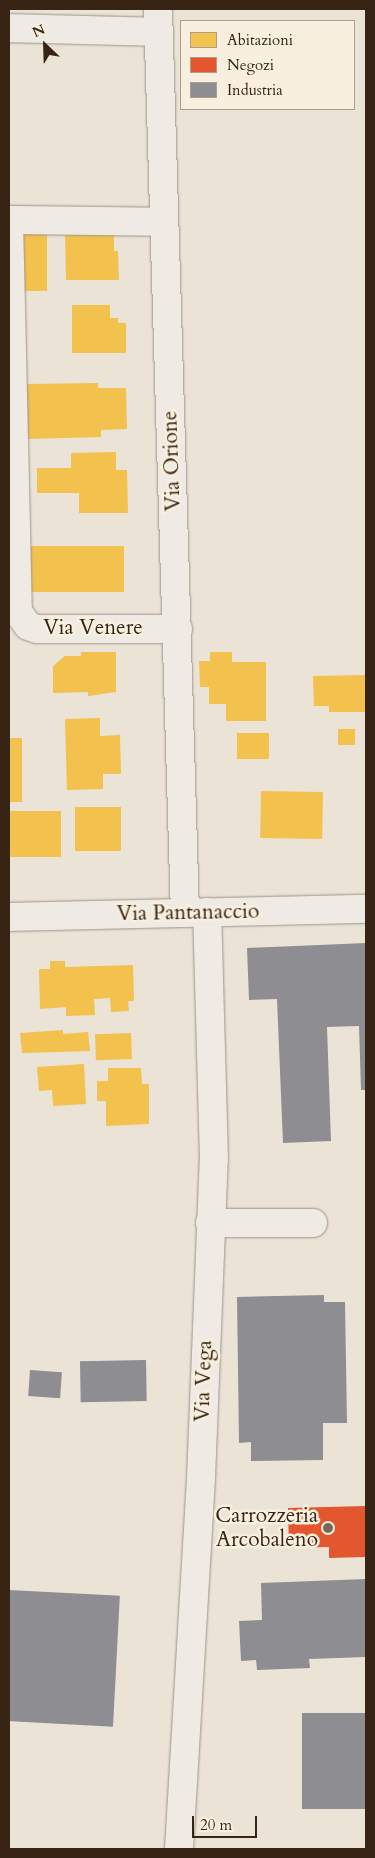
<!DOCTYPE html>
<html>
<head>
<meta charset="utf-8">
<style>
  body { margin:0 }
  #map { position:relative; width:375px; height:1858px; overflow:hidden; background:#ebe3d6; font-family:Cardo,serif }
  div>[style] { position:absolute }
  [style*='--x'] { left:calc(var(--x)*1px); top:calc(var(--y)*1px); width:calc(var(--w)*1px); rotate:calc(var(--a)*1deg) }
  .homes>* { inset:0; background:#f2c14e; transform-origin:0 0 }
  .shops>* { inset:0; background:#e4572e }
  .industry>* { inset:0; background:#8d8d92; transform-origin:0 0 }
  .roads { filter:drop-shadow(0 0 1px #9c948b) drop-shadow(0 0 1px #9c948b) }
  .minor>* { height:28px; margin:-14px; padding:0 14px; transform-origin:14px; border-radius:14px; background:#efebe4 }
  .dots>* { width:14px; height:14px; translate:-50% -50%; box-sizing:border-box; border:2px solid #f8efde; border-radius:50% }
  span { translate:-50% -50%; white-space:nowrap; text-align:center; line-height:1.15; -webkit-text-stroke:5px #f8efde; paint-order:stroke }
  .street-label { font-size:21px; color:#372415 }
  .poi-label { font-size:21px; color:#372415 }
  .right { translate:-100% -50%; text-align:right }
  .frame { position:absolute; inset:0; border:10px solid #372415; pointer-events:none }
  .legend { position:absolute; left:180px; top:20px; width:175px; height:90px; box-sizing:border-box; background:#f8efde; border:1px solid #ab9e8e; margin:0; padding:6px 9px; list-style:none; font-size:15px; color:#372415 }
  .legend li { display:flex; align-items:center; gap:10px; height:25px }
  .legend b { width:25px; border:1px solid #ab9e8e }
  .north { position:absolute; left:20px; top:20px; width:50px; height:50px; -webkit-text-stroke:4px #f8efde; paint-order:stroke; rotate:336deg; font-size:14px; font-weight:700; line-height:20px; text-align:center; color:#372415 }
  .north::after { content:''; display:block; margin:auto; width:18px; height:22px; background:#372415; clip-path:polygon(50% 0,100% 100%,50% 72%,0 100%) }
  .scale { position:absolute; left:192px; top:1816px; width:65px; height:22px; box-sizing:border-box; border:2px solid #372415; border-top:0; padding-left:6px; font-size:15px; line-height:18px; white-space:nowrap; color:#372415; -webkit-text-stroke:4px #f8efde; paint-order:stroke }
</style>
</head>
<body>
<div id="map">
  <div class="homes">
    <i style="left:16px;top:229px;width:31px;height:62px"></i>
    <i style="clip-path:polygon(114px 229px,114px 251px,118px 251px,119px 280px,66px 280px,65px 230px)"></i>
    <i style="clip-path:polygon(72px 305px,110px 305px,110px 318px,118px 318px,118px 323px,126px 323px,126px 353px,72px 353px)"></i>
    <i style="clip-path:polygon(98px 383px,98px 388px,126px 388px,127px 429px,101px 430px,101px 437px,27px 439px,26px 384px)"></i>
    <i style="clip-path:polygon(116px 452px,116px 470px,127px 470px,128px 513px,79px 513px,79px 493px,37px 493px,37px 468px,71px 468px,71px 453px)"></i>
    <i style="left:29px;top:546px;width:95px;height:46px"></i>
    <i style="clip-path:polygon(81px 652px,116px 652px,116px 692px,88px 696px,88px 692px,53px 693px,53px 666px,65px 656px,81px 656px)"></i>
    <i style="clip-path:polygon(210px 652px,232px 652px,232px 662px,266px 662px,266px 721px,226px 721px,226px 704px,209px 704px,209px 687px,200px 687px,199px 661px,210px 661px)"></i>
    <i style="clip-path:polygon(366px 675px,366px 712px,329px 712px,329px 706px,314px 706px,313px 676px)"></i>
    <i style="clip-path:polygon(100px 718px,100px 736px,120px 735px,121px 774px,103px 774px,103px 789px,67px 790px,65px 719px)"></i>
    <i style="left:338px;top:729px;width:17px;height:16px"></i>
    <i style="left:237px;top:733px;width:32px;height:26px"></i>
    <i style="left:22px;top:738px;width:64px;height:13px;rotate:90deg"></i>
    <i style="left:323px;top:792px;width:47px;height:62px;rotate:91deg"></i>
    <i style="left:75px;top:807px;width:46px;height:44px"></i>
    <i style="left:9px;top:811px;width:52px;height:46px"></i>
    <i style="clip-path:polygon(50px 961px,65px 961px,65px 967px,133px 965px,134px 1001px,128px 1001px,129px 1011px,111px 1012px,110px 998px,94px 999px,95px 1015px,66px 1016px,66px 1007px,40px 1009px,39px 969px,50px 969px)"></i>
    <i style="clip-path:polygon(63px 1030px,63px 1034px,88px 1032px,90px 1051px,22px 1053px,20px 1033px)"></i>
    <i style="left:131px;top:1033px;width:26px;height:36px;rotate:88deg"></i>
    <i style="clip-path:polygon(84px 1064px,86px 1104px,53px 1106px,52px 1090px,39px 1091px,37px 1067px)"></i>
    <i style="clip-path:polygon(108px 1068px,141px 1068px,142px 1084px,149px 1084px,149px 1124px,106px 1126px,106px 1101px,97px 1101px,97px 1081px,108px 1081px)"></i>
  </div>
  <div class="shops">
    <i style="clip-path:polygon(366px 1506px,366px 1557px,329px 1558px,329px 1547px,289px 1548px,288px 1508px)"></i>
  </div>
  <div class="industry">
    <i style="clip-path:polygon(366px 943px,366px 1090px,361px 1090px,359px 1026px,327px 1027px,331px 1141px,283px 1143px,277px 999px,249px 1000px,247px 948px)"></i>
    <i style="clip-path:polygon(324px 1295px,324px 1302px,345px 1302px,347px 1423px,323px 1423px,323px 1460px,251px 1461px,251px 1442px,239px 1443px,237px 1297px)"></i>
    <i style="left:146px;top:1360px;width:41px;height:66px;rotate:89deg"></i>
    <i style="left:30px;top:1370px;width:32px;height:26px;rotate:4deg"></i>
    <i style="clip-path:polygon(366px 1579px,366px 1657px,309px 1659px,310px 1668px,257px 1670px,256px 1660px,241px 1661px,239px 1621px,262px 1620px,261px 1583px)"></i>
    <i style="left:9px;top:1590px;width:111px;height:131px;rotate:3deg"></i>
    <i style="left:366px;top:1713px;width:96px;height:64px;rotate:90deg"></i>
  </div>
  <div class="roads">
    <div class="minor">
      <i style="--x:158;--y:9;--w:904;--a:88.29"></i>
      <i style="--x:9;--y:28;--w:149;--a:1.5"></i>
      <i style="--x:9;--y:220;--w:392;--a:88.7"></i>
      <i style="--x:18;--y:612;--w:17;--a:54"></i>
      <i style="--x:28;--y:626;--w:9;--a:18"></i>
      <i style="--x:37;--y:629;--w:141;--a:0"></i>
      <i style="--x:9;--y:220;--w:155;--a:0.7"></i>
      <i style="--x:9;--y:917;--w:357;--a:-1.3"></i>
      <i style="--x:210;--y:1223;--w:103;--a:0"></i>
      <i style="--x:179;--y:1849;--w:372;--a:-86.6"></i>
      <i style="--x:201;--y:1478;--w:319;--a:-87.7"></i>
      <i style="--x:214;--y:1159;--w:247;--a:-91.6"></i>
    </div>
  </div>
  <div class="dots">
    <i style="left:328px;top:1528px;background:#766759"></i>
  </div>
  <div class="street-label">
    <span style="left:172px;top:461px;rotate:-92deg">Via Orione</span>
    <span style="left:93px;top:628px">Via Venere</span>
    <span style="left:188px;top:913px;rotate:-1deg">Via Pantanaccio</span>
    <span style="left:204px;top:1381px;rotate:-88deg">Via Vega</span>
  </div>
  <div class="poi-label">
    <span class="right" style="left:318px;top:1528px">Carrozzeria<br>Arcobaleno</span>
  </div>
  <div class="frame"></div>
  <ul class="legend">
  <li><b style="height:14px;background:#f2c14e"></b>Abitazioni</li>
  <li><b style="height:14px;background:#e4572e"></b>Negozi</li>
  <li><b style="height:14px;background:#8d8d92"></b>Industria</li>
  </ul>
  <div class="north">N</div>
  <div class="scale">20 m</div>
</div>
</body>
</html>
